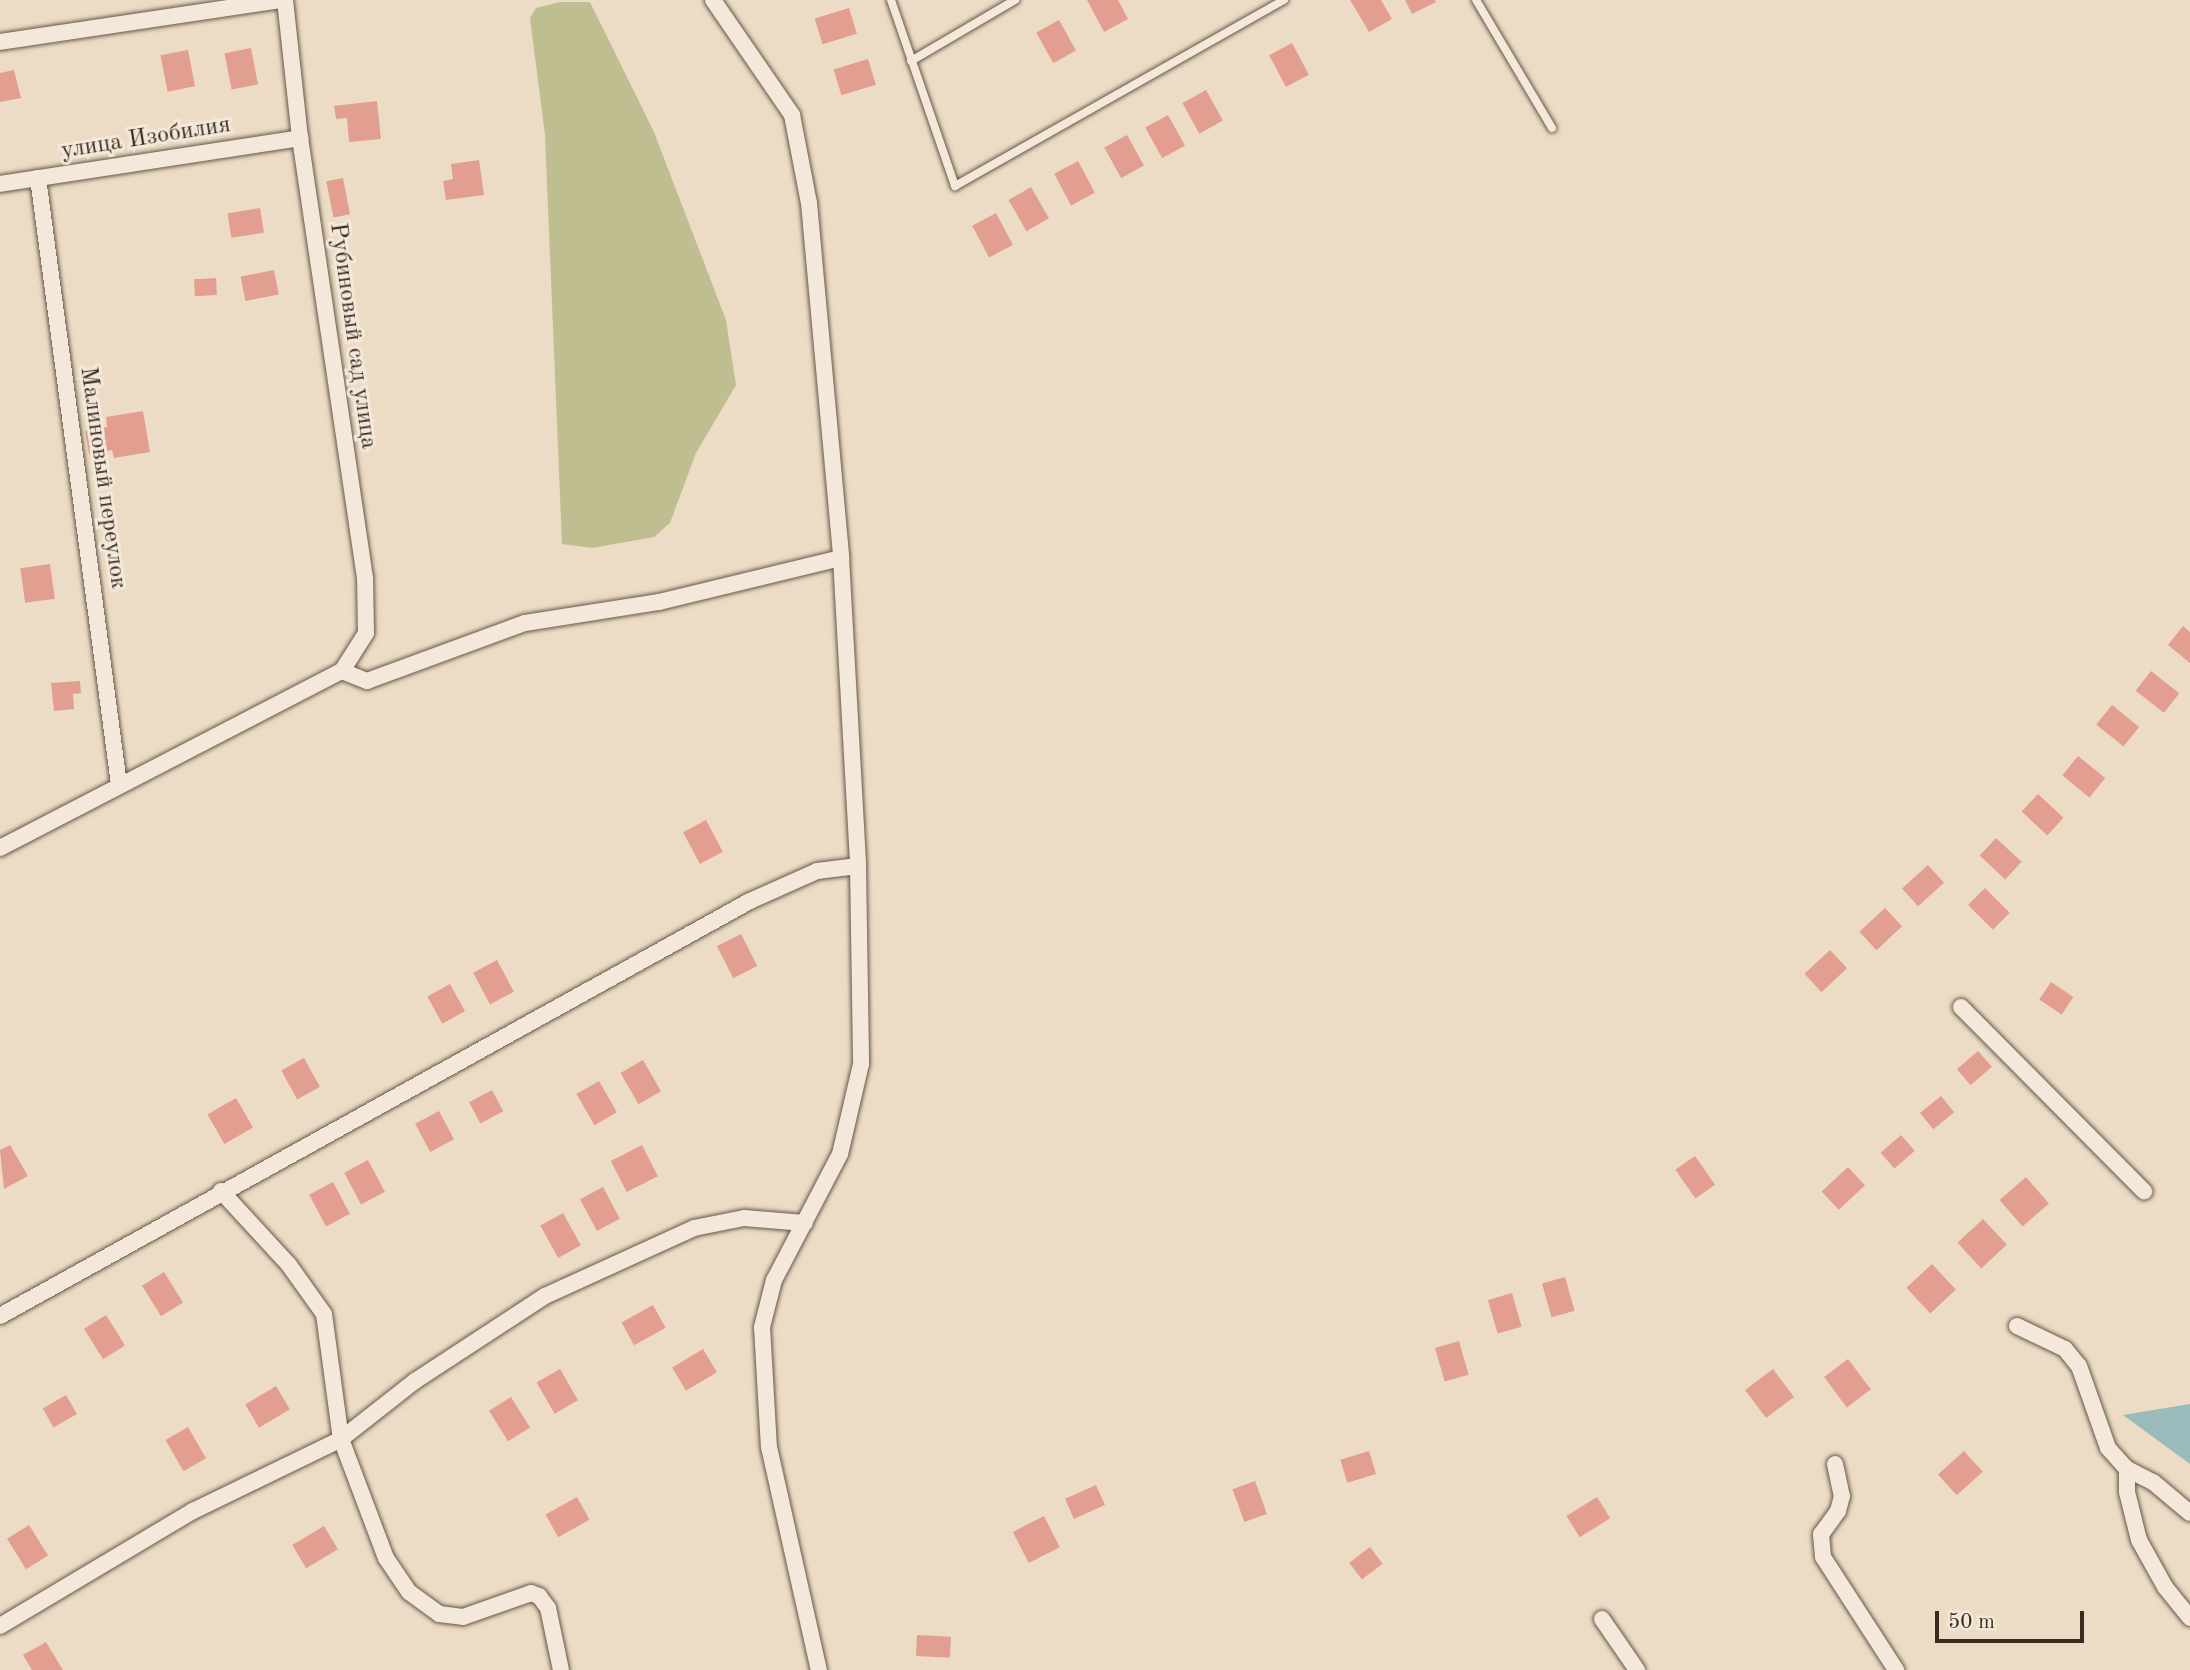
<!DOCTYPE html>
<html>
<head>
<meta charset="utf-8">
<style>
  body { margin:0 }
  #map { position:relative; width:2190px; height:1670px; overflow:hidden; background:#eddcc5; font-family:"Old Standard TT",serif }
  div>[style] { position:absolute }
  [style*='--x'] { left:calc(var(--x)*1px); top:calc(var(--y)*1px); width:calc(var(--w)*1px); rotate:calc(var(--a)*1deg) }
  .green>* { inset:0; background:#bfbe90 }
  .water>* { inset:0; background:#9bbabc }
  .building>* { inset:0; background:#e29f91; transform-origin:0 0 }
  .roads { filter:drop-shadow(0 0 2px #655849) drop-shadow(0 0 2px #655849) }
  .service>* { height:8px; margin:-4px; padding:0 4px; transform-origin:4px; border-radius:4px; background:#f3e8d9 }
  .minor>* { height:16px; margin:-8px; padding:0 8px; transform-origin:8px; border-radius:8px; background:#f3e8d9 }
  span { translate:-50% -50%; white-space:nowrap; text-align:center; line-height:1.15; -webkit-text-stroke:6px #f3e8d9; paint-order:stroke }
  .street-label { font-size:24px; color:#382c20 }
  .scale { position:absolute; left:1935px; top:1611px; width:149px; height:32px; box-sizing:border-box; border:4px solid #382c20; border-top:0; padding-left:9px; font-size:21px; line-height:24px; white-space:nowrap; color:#382c20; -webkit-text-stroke:5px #f3e8d9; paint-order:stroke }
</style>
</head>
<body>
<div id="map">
  <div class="green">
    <i style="clip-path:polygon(560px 2px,590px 2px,654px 132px,726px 320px,736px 385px,696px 453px,670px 523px,654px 537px,592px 548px,562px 544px,545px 135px,530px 18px,536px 8px)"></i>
  </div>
  <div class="water">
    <i style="clip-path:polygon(2190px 1404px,2190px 1464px,2123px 1415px)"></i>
  </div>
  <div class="building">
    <i style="clip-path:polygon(1087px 0,1118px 0,1128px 19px,1104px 32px)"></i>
    <i style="clip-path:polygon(1350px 0,1381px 0,1392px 19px,1369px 32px)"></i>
    <i style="clip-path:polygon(1405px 0,1435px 0,1436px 2px,1412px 14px)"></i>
    <i style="left:849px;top:8px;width:27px;height:36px;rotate:73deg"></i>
    <i style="left:1059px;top:20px;width:35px;height:26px;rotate:61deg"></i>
    <i style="left:1292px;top:43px;width:36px;height:26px;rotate:62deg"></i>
    <i style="left:251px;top:48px;width:37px;height:27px;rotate:79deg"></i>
    <i style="left:188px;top:50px;width:37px;height:28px;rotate:79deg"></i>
    <i style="left:868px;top:59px;width:27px;height:36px;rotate:73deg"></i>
    <i style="clip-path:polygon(14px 70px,21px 98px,0 102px,0 73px)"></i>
    <i style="left:1206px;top:90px;width:35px;height:27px;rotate:61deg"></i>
    <i style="clip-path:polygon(377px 101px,381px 139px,349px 142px,347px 118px,336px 119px,334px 106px)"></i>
    <i style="left:1168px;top:115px;width:35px;height:26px;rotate:61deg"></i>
    <i style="left:1127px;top:135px;width:35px;height:26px;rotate:61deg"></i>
    <i style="clip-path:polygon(479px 160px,484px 195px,446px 200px,443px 181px,453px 179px,451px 164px)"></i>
    <i style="left:1078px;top:161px;width:36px;height:27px;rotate:62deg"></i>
    <i style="left:343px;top:178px;width:37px;height:17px;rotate:79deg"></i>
    <i style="left:1031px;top:187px;width:36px;height:26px;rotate:60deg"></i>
    <i style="left:260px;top:208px;width:25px;height:33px;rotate:81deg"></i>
    <i style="left:996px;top:213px;width:36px;height:27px;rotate:62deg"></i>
    <i style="left:274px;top:270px;width:25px;height:34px;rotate:79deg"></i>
    <i style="left:216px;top:278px;width:17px;height:22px;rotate:87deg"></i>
    <i style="clip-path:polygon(143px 411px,150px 452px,114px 458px,112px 450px,89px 454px,85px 431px,107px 427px,106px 417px)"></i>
    <i style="left:50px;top:564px;width:35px;height:30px;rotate:82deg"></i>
    <i style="clip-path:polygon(2183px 626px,2190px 632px,2190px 663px,2168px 645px)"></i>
    <i style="left:2151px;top:671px;width:36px;height:25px;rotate:38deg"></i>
    <i style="clip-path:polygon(80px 681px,81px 693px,73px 694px,74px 709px,54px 711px,51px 683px)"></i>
    <i style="left:2112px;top:705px;width:35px;height:25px;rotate:39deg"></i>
    <i style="left:2078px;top:756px;width:35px;height:25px;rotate:39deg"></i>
    <i style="left:2038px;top:794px;width:35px;height:24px;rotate:43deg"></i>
    <i style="left:706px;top:820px;width:36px;height:26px;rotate:62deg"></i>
    <i style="left:1996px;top:838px;width:35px;height:24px;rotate:43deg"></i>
    <i style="left:1928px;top:865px;width:24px;height:35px;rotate:48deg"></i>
    <i style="left:1985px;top:888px;width:35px;height:24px;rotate:45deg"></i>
    <i style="left:1885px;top:908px;width:25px;height:35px;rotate:47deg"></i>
    <i style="left:741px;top:934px;width:36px;height:27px;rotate:63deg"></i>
    <i style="left:1830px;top:950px;width:25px;height:35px;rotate:47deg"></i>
    <i style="left:497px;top:960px;width:36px;height:27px;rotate:62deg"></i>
    <i style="left:2051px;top:982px;width:27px;height:21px;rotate:34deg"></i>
    <i style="left:450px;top:984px;width:31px;height:26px;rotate:61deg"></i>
    <i style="left:1978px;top:1051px;width:21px;height:28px;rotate:49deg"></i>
    <i style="left:304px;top:1058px;width:33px;height:26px;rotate:61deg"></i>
    <i style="left:643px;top:1060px;width:36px;height:26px;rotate:60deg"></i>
    <i style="left:599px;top:1081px;width:36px;height:26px;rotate:60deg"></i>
    <i style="left:492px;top:1090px;width:24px;height:26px;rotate:62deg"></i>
    <i style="left:1941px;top:1096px;width:21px;height:27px;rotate:51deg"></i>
    <i style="left:236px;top:1098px;width:34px;height:33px;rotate:60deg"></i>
    <i style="left:439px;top:1111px;width:32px;height:27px;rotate:62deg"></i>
    <i style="left:1901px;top:1135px;width:21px;height:27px;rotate:49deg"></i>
    <i style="clip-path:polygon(10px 1145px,28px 1176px,4px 1189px,0 1150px)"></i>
    <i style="left:642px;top:1145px;width:35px;height:35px;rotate:63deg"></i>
    <i style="left:1695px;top:1156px;width:35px;height:24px;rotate:55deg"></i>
    <i style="left:368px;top:1160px;width:36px;height:27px;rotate:62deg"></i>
    <i style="left:1848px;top:1167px;width:25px;height:36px;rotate:47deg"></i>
    <i style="left:2026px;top:1177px;width:35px;height:35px;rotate:49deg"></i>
    <i style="left:333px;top:1182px;width:36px;height:27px;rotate:62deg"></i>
    <i style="left:603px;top:1187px;width:36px;height:26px;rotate:62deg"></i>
    <i style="left:563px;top:1213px;width:37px;height:26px;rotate:61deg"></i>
    <i style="left:1983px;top:1219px;width:35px;height:35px;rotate:47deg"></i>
    <i style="left:1932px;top:1264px;width:35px;height:35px;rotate:47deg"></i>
    <i style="left:164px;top:1272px;width:36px;height:26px;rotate:58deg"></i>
    <i style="left:1565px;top:1277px;width:35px;height:24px;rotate:74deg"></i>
    <i style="left:1512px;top:1293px;width:35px;height:25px;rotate:74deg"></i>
    <i style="left:653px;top:1305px;width:26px;height:36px;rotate:61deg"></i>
    <i style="left:106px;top:1315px;width:36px;height:26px;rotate:58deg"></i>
    <i style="left:1459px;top:1341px;width:35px;height:25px;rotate:74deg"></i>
    <i style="left:703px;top:1349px;width:27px;height:36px;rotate:59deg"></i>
    <i style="left:1848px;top:1359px;width:38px;height:30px;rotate:53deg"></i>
    <i style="left:560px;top:1369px;width:36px;height:27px;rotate:60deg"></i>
    <i style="left:1773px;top:1369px;width:35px;height:35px;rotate:53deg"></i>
    <i style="left:276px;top:1386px;width:27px;height:36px;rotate:59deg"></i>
    <i style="left:66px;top:1395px;width:22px;height:27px;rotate:60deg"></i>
    <i style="left:511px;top:1397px;width:36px;height:26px;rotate:58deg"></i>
    <i style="left:188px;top:1427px;width:36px;height:26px;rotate:60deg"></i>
    <i style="left:1369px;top:1451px;width:24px;height:30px;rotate:73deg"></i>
    <i style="left:1964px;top:1451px;width:28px;height:35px;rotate:48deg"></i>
    <i style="left:1255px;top:1481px;width:35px;height:24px;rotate:70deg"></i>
    <i style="left:1096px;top:1485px;width:22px;height:34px;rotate:66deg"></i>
    <i style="left:577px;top:1497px;width:26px;height:36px;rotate:61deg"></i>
    <i style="left:1597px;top:1497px;width:25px;height:36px;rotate:58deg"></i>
    <i style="left:1044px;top:1516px;width:35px;height:35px;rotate:63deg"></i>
    <i style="left:29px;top:1525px;width:36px;height:26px;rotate:58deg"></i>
    <i style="left:324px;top:1526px;width:27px;height:37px;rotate:59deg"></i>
    <i style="left:1370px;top:1547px;width:21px;height:26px;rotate:53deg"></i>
    <i style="left:917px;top:1635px;width:34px;height:21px;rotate:3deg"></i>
    <i style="clip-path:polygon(46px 1642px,63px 1670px,32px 1670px,23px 1655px)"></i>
  </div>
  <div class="roads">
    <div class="service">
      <i style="--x:891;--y:0;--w:197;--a:71"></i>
      <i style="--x:955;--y:186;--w:378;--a:-29.5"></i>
      <i style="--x:1476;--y:0;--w:149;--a:59.3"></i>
      <i style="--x:911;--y:61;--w:121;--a:-30.4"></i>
    </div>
    <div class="minor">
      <i style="--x:713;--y:0;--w:140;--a:55.5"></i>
      <i style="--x:792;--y:115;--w:90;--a:79.1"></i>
      <i style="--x:809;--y:203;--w:356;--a:84.8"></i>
      <i style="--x:841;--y:558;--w:308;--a:86.8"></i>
      <i style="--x:858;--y:866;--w:198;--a:89.1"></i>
      <i style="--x:861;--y:1064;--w:92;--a:103.1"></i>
      <i style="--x:840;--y:1154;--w:142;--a:117.6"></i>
      <i style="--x:774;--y:1280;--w:49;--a:104.3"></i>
      <i style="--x:762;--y:1327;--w:120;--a:86.7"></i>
      <i style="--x:769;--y:1447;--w:229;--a:77.4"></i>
      <i style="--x:0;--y:42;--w:284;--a:-8.5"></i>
      <i style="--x:38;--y:178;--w:611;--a:82.39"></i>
      <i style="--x:0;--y:184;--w:304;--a:-8.7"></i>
      <i style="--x:342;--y:671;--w:27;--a:22"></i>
      <i style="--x:367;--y:681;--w:168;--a:-20.2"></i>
      <i style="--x:525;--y:623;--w:136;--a:-8.9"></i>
      <i style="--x:659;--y:602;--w:187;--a:-13.6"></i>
      <i style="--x:0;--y:848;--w:385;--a:-27.4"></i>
      <i style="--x:342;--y:671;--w:45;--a:-57.7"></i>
      <i style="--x:366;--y:633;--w:55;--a:-91"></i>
      <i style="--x:365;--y:578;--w:445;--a:-98.4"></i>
      <i style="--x:300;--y:138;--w:139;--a:-96.2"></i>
      <i style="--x:1961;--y:1007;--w:260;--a:45.2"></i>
      <i style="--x:221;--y:1191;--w:100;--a:47.4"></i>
      <i style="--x:289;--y:1265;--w:60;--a:54.5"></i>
      <i style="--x:324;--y:1314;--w:126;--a:82.3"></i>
      <i style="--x:341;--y:1439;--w:127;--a:69.3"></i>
      <i style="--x:386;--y:1558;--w:41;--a:55.9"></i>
      <i style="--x:409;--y:1592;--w:37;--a:36"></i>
      <i style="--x:439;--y:1614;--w:24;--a:7"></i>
      <i style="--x:463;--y:1617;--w:72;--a:-19.4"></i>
      <i style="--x:531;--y:1593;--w:9;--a:21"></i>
      <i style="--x:539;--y:1596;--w:15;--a:53"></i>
      <i style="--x:548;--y:1608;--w:63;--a:78.2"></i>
      <i style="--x:0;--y:1316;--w:857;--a:-28.96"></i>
      <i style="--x:750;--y:901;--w:73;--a:-24.1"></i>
      <i style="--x:817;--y:871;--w:41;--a:-7"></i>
      <i style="--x:2017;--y:1326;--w:53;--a:25.6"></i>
      <i style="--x:2065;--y:1349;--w:22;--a:51"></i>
      <i style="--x:2079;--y:1366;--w:87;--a:70.5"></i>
      <i style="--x:2108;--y:1448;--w:28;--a:48"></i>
      <i style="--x:2127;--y:1469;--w:29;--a:27"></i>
      <i style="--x:2153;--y:1482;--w:48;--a:40"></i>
      <i style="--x:1835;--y:1464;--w:33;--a:78"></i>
      <i style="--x:1842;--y:1496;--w:16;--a:105"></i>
      <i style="--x:1838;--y:1511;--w:29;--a:126"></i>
      <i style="--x:1821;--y:1534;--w:23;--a:85"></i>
      <i style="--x:1823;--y:1557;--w:135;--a:57.1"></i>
      <i style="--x:2127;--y:1469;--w:23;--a:90"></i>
      <i style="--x:2127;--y:1492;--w:49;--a:76"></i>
      <i style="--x:2139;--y:1540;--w:54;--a:61"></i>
      <i style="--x:2165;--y:1587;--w:40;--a:51"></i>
      <i style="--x:1602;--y:1619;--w:62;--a:55.5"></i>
      <i style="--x:0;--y:1626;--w:225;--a:-30.8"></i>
      <i style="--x:193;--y:1511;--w:165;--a:-25.9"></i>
      <i style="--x:341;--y:1439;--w:94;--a:-38.1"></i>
      <i style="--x:415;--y:1381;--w:155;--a:-33.2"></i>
      <i style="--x:545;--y:1296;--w:164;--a:-24.5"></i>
      <i style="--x:694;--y:1228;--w:51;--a:-11.3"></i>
      <i style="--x:744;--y:1218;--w:61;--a:4.7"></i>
    </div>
  </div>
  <div class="street-label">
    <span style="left:146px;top:139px;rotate:-9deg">улица Изобилия</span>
    <span style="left:352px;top:336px;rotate:82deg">Рубиновый сад улица</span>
    <span style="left:102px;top:478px;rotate:82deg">Малиновый переулок</span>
  </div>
  <div class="scale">50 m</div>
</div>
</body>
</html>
